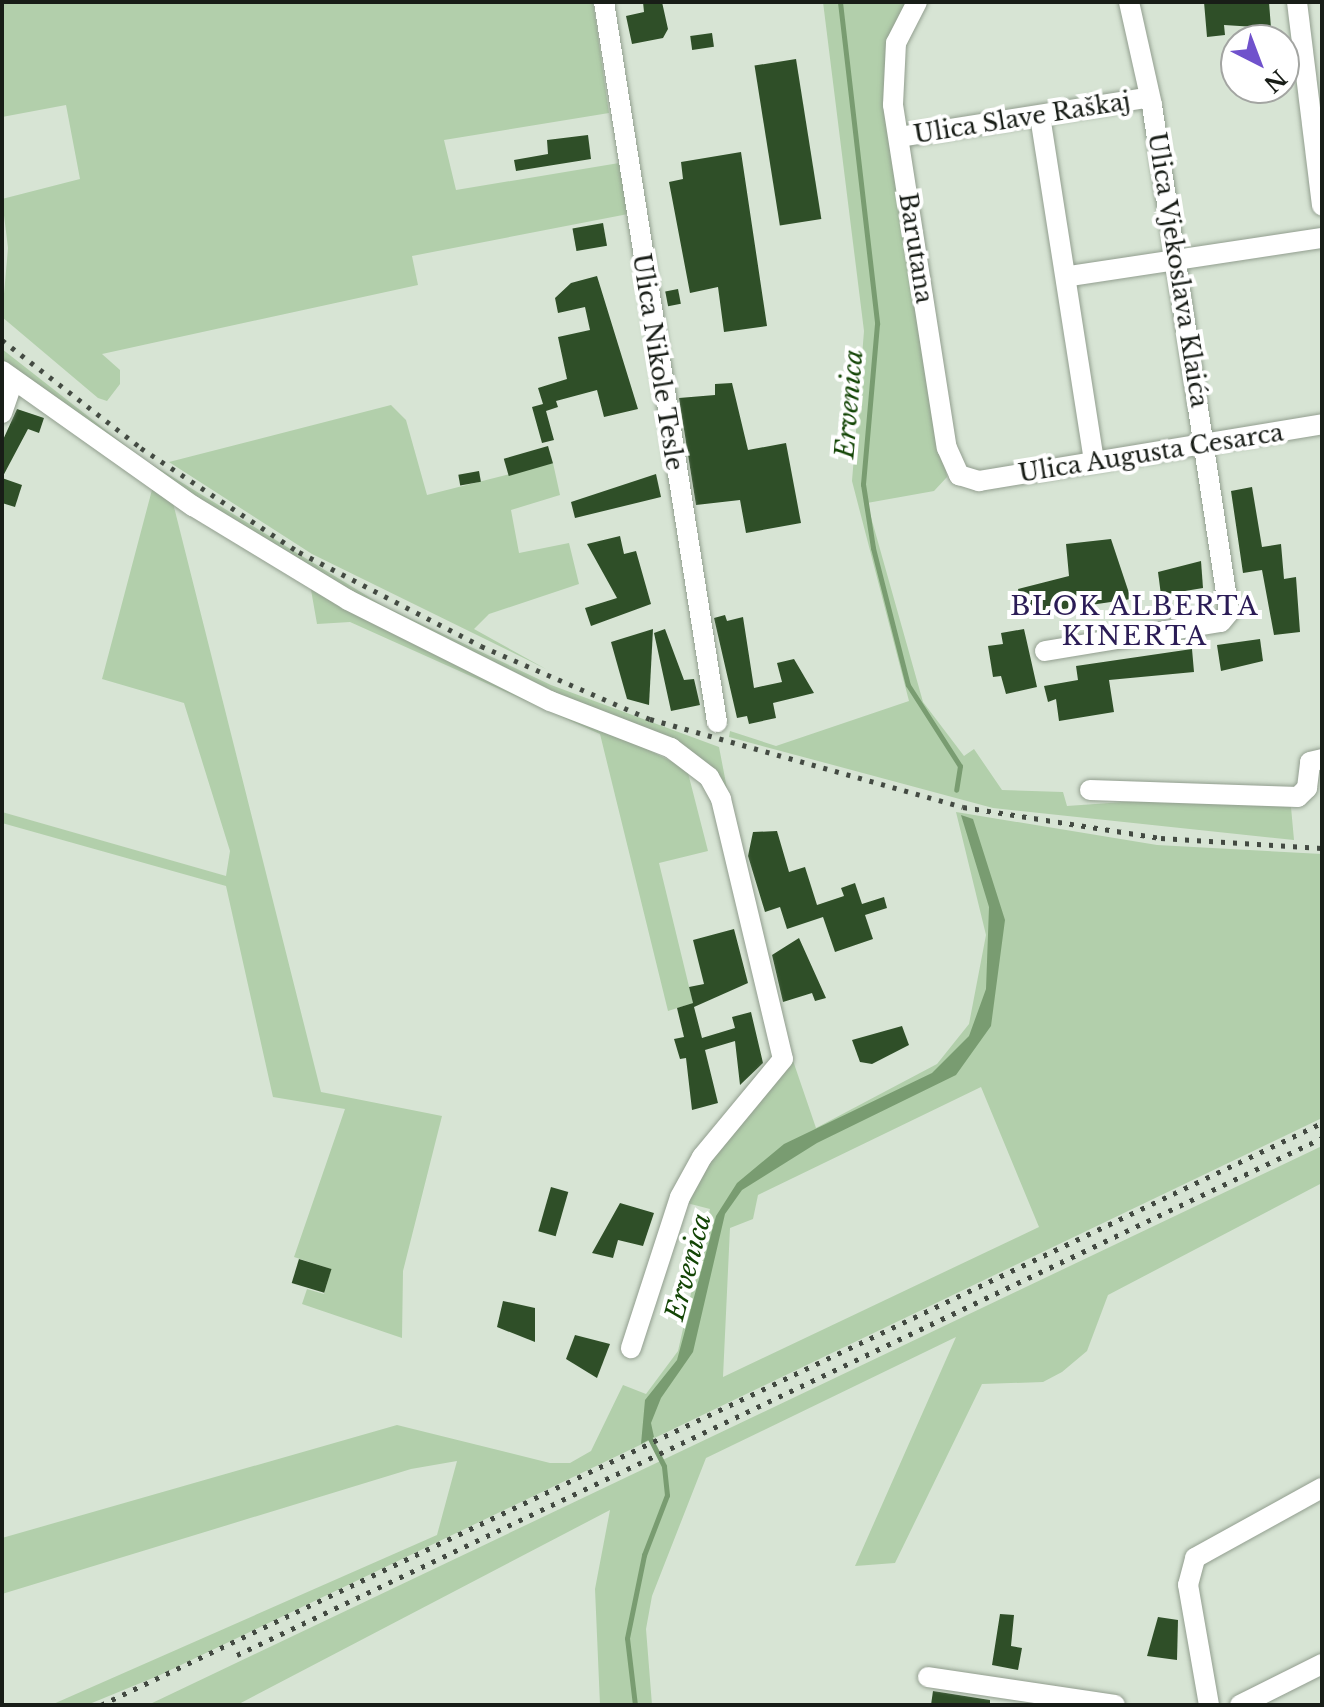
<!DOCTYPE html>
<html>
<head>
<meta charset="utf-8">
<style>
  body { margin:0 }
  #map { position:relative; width:1324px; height:1707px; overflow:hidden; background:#d7e4d4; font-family:"Libre Baskerville",serif }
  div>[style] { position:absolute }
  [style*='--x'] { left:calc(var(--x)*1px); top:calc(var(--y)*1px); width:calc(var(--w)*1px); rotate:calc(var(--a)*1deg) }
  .green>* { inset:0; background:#b2cfab }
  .water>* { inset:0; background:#799c71 }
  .stream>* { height:5px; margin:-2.5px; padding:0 2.5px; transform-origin:2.5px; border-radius:2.5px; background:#799c71 }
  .building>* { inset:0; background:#2f4f28; transform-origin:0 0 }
  .roads { filter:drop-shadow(0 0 2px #929e8f) drop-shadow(0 0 2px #929e8f) }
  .minor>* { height:20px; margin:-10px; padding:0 10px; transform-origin:10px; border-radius:10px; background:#fff }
  .rail>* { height:5px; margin-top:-2.5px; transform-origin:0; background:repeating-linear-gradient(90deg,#434a42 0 4px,transparent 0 12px) }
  span { translate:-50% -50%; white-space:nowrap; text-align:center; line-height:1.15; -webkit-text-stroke:8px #fff; paint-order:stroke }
  .street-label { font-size:24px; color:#181d17 }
  .water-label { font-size:26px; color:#124404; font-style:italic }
  .neighbourhood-label { font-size:26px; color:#2b1c56; letter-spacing:2px }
  .frame { position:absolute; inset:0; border:4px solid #181d17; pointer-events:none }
  .north { position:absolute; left:1220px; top:24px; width:80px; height:80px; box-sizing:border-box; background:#fff; border:2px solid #a3a5a2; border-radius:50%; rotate:138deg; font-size:22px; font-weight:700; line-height:32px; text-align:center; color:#181d17 }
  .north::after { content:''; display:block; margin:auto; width:28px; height:36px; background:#7052cc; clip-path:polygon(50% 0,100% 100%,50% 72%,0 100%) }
</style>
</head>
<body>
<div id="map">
  <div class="green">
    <i style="clip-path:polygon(2px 2px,593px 2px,609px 113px,444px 140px,456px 190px,619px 163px,628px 214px,412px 256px,418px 285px,102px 354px,120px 370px,120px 384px,107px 401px,98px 398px,2px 317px,8px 248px,2px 199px,80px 179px,66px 105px,2px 117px)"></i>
    <i style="clip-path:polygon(823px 2px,912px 2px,887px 53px,884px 87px,947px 477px,934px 491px,867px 503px,923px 702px,964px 756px,974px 749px,1002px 790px,1063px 792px,1067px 806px,1194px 797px,1291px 807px,1294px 840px,993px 808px,729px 737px,730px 731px,776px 746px,909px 701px,852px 481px,864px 331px)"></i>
    <i style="clip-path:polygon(2px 349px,140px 457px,382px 605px,551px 685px,719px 747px,729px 799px,717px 781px,247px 536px,21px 377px,2px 359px)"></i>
    <i style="clip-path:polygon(391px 405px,406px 420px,427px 495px,553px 463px,560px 495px,511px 510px,519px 553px,569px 543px,579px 584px,489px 614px,474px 629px,546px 669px,312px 554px,169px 462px)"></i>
    <i style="clip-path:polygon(153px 486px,171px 495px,321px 1092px,442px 1116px,403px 1271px,402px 1338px,302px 1304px,307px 1289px,324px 1294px,331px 1269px,294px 1257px,345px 1109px,273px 1097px,226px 886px,2px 823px,2px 812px,226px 876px,230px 851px,184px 703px,102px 679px)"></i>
    <i style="clip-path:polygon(310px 584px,687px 769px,708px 851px,659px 863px,693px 1003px,668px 1011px,600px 734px,350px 622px,317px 624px)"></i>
    <i style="clip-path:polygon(evenodd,956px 812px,1157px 845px,1322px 854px,1322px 1118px,160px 1675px,87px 1705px,51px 1705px,437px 1535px,457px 1461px,411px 1469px,2px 1594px,2px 1538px,397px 1425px,550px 1463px,570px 1463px,591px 1451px,623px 1385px,646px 1394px,678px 1351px,710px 1209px,683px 1202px,788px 1046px,816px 1128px,937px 1064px,969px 1024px,986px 935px,956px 812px,981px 1087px,1039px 1227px,723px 1377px,730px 1228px,753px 1219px,758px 1195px,981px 1087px)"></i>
    <i style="clip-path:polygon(1322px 1146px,1322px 1183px,1108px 1295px,1087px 1351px,1062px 1372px,1043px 1382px,982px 1384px,895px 1563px,855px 1566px,956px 1337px,706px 1458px,652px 1596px,646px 1629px,652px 1705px,600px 1705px,595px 1589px,610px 1510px,237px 1705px,148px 1705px)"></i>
  </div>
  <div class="water">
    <i style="clip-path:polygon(961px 815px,973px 819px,1005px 920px,991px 1026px,956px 1075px,817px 1143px,742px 1190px,725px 1214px,693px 1352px,661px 1398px,651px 1423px,654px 1437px,641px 1444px,645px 1400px,677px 1360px,716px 1216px,737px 1183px,784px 1144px,932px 1073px,969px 1036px,986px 989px,989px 907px)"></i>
  </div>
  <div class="stream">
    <i style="--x:840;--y:2;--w:324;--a:83.4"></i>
    <i style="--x:877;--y:324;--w:161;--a:95"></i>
    <i style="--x:863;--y:484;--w:65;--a:81.1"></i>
    <i style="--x:873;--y:548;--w:141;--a:75.7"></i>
    <i style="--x:908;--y:685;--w:96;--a:57.3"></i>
    <i style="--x:960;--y:766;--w:24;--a:99"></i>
    <i style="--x:635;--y:1705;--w:67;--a:-96.8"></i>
    <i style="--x:627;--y:1638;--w:85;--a:-78.4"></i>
    <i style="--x:644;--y:1555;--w:64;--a:-69"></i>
    <i style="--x:667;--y:1495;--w:29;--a:-96"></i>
    <i style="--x:664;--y:1466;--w:34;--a:-117"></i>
  </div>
  <div class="building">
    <i style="clip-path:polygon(643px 2px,662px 2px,668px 29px,663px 38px,632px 44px,626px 16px,644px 12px)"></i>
    <i style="clip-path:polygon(1204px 2px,1269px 2px,1271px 28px,1224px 25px,1225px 35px,1207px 37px)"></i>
    <i style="left:712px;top:33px;width:14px;height:22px;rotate:82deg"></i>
    <i style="left:796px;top:59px;width:162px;height:42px;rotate:81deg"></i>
    <i style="clip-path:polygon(588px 135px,591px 159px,516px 171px,514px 160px,548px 154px,547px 140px)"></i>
    <i style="clip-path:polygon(741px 152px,767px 326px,724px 332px,718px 287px,690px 293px,669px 182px,683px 179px,681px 162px)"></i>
    <i style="left:603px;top:223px;width:23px;height:31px;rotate:80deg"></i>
    <i style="clip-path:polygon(597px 276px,638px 409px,604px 417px,597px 390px,556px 401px,558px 407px,546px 411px,554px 440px,542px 443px,532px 407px,543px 404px,538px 388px,567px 379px,558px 337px,590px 330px,585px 307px,558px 313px,555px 298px,571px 283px)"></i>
    <i style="left:678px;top:289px;width:15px;height:13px;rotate:79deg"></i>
    <i style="clip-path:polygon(732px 383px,748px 450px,786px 443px,801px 523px,746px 533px,740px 500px,696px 505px,679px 398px,715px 395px,715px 384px)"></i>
    <i style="clip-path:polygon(17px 409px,44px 418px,39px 433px,28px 429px,2px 478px,2px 442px)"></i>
    <i style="left:548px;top:446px;width:18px;height:46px;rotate:74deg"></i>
    <i style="left:479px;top:471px;width:11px;height:21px;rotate:80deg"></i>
    <i style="clip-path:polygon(656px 474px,661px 497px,575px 518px,571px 502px)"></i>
    <i style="clip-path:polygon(2px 478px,22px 485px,15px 507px,2px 503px)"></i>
    <i style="clip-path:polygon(1252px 487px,1262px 547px,1281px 544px,1284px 579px,1296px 577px,1300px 632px,1274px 635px,1262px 570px,1243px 573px,1231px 491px)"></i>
    <i style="clip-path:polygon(620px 536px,624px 554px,636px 551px,651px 604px,591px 626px,585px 608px,617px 598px,587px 544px)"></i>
    <i style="clip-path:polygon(1111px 539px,1131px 599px,1023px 615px,1018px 589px,1069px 576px,1066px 544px)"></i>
    <i style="clip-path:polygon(1201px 561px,1203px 588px,1161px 595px,1158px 572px)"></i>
    <i style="clip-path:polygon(725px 615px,727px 621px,743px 617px,754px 688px,782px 682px,777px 663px,794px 659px,814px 693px,773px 703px,776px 718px,749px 724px,747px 716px,737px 718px,714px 618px)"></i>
    <i style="clip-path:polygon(653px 629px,649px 705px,627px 699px,611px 642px)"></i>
    <i style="clip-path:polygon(665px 629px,684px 680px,694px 679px,700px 705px,671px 711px,654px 633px)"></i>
    <i style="clip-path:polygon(1024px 629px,1037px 687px,1006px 694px,1001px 676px,993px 677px,988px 646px,1003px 644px,1001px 633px)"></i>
    <i style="clip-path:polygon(1260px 639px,1263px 661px,1221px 671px,1217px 645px)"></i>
    <i style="clip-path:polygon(1192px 649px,1194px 672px,1109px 680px,1114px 712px,1059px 721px,1056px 699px,1048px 702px,1044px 686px,1078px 680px,1076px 666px)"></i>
    <i style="clip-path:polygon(777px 831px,789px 872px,805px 867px,817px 905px,844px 896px,841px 888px,855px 883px,862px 904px,884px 897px,887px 908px,865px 915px,873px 939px,835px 952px,823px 917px,787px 929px,780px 907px,765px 912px,748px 856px,753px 832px)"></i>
    <i style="clip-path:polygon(734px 929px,748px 983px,694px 1007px,702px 1038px,735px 1028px,732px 1017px,751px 1012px,763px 1063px,740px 1085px,735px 1041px,705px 1050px,718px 1103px,692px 1110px,686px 1058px,680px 1059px,674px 1039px,684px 1037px,677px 1008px,693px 1003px,689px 987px,704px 984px,693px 940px)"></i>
    <i style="clip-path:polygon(799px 938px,826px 998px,815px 1001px,812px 993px,783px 1002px,772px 955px)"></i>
    <i style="clip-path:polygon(902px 1026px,909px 1045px,872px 1064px,860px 1062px,852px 1040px)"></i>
    <i style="left:551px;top:1187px;width:18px;height:46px;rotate:16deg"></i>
    <i style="clip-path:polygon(620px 1203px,654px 1213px,643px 1246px,618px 1240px,613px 1258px,592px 1253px)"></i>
    <i style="left:299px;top:1259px;width:34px;height:25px;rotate:17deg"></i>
    <i style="clip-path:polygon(503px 1301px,535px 1308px,535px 1342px,497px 1327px)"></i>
    <i style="clip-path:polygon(575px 1335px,610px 1344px,597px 1378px,566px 1359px)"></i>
    <i style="clip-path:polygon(1000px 1614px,1014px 1615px,1011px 1646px,1022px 1648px,1018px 1670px,992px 1665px)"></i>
    <i style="clip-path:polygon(1158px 1617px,1178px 1620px,1177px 1660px,1147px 1656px)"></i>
    <i style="clip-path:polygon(933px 1691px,990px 1700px,990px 1705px,931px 1705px)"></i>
  </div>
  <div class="roads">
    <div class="minor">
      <i style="--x:604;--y:2;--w:729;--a:81.08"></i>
      <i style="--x:917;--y:2;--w:46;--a:117.1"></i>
      <i style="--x:896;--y:43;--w:62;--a:92.8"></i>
      <i style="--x:893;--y:105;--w:347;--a:81.1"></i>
      <i style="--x:947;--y:448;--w:30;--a:66"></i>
      <i style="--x:959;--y:475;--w:21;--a:17"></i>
      <i style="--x:979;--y:481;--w:348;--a:-9.4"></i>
      <i style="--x:1297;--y:2;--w:205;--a:83"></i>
      <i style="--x:1040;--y:116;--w:349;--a:81.1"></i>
      <i style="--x:899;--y:137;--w:250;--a:-9"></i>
      <i style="--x:1070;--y:276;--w:255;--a:-8.6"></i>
      <i style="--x:2;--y:371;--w:234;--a:35.3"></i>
      <i style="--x:193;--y:506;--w:181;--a:31.2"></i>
      <i style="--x:348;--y:600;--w:226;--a:26.6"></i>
      <i style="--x:550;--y:701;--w:130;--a:21.2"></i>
      <i style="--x:671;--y:748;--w:48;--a:37.3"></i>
      <i style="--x:709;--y:777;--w:25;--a:61"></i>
      <i style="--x:721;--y:799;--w:267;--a:76.6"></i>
      <i style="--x:783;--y:1059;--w:127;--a:129.6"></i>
      <i style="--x:702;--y:1157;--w:46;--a:118.8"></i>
      <i style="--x:680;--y:1197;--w:159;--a:108"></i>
      <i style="--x:2;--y:413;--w:34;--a:-71"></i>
      <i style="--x:1045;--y:651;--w:178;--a:-9.4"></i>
      <i style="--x:1221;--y:622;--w:13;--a:-51"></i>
      <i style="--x:1229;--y:612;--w:513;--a:-98.64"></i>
      <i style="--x:1152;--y:105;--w:106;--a:-102.6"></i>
      <i style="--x:1090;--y:790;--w:208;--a:1.9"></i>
      <i style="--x:1298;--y:797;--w:13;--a:-45"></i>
      <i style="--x:1307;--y:788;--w:26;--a:-83"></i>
      <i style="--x:1310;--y:762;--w:12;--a:-14"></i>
      <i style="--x:928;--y:1677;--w:189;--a:8.5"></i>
      <i style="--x:1209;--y:1705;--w:122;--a:-99.9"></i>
      <i style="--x:1188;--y:1585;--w:28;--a:-75"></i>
      <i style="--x:1195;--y:1558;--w:145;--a:-28.9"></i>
      <i style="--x:1240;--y:1705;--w:92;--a:-26.6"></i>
    </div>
  </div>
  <div class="rail">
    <i style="--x:2;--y:340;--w:176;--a:37.8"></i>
    <i style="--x:141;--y:448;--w:189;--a:33.4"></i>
    <i style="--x:299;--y:552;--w:205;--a:27.3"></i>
    <i style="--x:481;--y:646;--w:184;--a:23.4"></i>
    <i style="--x:650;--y:719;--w:325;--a:15.7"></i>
    <i style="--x:963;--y:807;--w:200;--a:8.9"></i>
    <i style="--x:1161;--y:838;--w:161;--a:3.6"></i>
    <i style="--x:237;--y:1655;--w:1202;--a:-25.48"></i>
    <i style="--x:101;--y:1705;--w:1353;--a:-25.49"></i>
  </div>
  <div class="street-label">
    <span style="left:1022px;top:118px;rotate:-9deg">Ulica Slave Raškaj</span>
    <span style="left:916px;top:248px;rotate:81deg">Barutana</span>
    <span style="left:1178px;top:270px;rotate:81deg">Ulica Vjekoslava Klaića</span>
    <span style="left:658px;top:362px;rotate:81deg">Ulica Nikole Tesle</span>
    <span style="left:1151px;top:453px;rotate:-9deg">Ulica Augusta Cesarca</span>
  </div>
  <div class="water-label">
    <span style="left:850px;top:404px;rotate:-85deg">Ervenica</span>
    <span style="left:689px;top:1267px;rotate:-75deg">Ervenica</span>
  </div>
  <div class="neighbourhood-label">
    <span style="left:1135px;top:622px">BLOK ALBERTA<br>KINERTA</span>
  </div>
  <div class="frame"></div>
  <div class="north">N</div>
</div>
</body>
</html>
